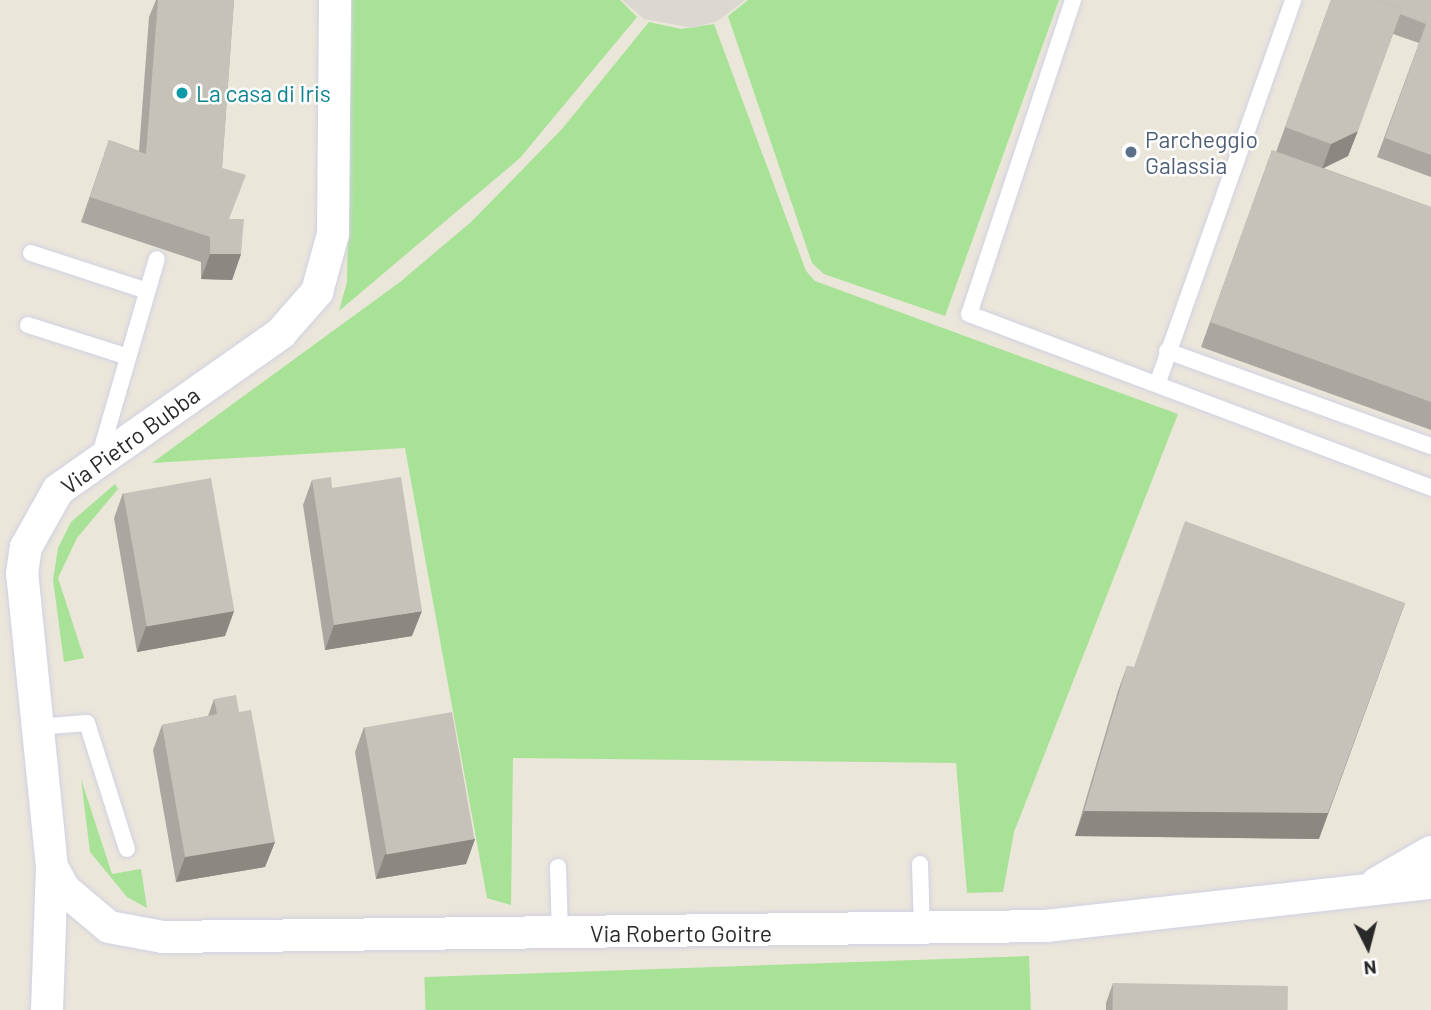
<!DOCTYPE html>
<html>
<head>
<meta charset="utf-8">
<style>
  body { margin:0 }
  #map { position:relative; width:1431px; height:1010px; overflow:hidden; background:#ebe6da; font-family:Barlow,sans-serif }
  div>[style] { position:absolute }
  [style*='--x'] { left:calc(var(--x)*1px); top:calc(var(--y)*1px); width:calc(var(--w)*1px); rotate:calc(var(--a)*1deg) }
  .green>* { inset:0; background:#a8e296; transform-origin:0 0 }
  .plaza>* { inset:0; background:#dbd8d1 }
  .roads { filter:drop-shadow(0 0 2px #d0d1e2) drop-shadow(0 0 2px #d0d1e2) }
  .service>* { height:16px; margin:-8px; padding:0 8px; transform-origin:8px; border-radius:8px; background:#fff }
  .minor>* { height:32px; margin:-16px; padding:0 16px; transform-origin:16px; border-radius:16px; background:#fff }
  .wall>* { inset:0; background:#aaa7a0 }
  .shaded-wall>* { inset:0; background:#8b8882 }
  .building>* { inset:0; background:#c6c2ba; transform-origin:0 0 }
  .dots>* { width:19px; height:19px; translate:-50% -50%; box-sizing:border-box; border:4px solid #fff; border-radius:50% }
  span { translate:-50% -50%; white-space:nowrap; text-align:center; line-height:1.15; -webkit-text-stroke:5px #fff; paint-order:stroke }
  .culture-label { font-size:23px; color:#0d838f }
  .left { translate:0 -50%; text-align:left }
  .service-label { font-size:23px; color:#4e5e75 }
  .street-label { font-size:23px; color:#292929 }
  .north { position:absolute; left:1333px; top:912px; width:70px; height:70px; -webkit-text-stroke:5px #fff; paint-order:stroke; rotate:174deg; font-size:19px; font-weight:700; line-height:28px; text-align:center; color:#292929 }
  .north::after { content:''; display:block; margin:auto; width:24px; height:32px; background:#292929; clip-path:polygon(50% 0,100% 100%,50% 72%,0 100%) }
</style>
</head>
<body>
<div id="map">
  <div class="green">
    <i style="clip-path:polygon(352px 0,620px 0,637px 17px,520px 158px,339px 311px,347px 282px)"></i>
    <i style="clip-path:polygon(748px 0,1059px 0,945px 316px,824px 274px,812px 263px,728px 16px)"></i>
    <i style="clip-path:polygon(649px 22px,681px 29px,714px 24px,806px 271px,815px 281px,1178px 414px,1014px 832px,1003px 892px,967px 893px,956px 763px,513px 758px,511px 905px,487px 898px,405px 448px,152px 463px,400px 282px,471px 222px,562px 129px)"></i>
    <i style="clip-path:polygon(115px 484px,118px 489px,77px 538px,58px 578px,84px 658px,64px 662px,53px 580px,58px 548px,71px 522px)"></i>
    <i style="clip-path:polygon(81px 779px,112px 874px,141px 869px,147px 908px,127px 897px,90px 852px)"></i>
    <i style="left:1029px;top:956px;width:54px;height:605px;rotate:88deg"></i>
  </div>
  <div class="plaza">
    <i style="clip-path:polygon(622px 0,745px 0,718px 21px,693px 28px,644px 19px)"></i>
  </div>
  <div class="roads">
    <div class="service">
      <i style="--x:1073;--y:0;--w:331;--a:108.3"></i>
      <i style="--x:969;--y:314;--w:494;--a:20.6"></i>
      <i style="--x:31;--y:253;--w:122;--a:18.1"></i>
      <i style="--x:28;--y:325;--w:105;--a:17.7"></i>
      <i style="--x:1167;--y:351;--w:281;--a:19.8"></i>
      <i style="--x:1158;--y:382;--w:405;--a:-70.5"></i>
      <i style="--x:99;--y:458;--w:207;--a:-73.8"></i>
      <i style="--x:36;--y:727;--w:51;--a:-4.5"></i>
      <i style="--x:87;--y:723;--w:132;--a:72.4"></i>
      <i style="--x:920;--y:864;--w:67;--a:88.3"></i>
      <i style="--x:558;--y:867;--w:67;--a:88.3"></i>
    </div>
    <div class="minor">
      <i style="--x:52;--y:867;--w:26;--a:61"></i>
      <i style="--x:65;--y:890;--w:57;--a:40.1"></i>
      <i style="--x:109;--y:927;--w:55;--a:10.5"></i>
      <i style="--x:163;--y:937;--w:883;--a:-0.71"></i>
      <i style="--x:1046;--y:926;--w:387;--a:-6.4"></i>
      <i style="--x:1377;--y:883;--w:62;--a:-29.9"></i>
      <i style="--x:47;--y:1010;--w:143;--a:-88"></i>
      <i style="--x:52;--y:867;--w:295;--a:-95.8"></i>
      <i style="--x:22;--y:574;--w:27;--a:-82"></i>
      <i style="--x:26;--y:547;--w:65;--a:-60.7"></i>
      <i style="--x:58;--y:490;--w:273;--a:-35.1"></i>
      <i style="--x:281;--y:333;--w:55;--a:-48.7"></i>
      <i style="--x:317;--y:292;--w:60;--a:-74.6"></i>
      <i style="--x:333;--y:234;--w:234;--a:-89.5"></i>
    </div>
  </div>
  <div class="wall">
    <i style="clip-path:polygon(156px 0,234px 0,222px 168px,229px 219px,241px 254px,232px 280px,201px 279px,201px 262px,81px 222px,109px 140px,139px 151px,149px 17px)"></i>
    <i style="clip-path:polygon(1331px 0,1431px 0,1431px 177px,1377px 157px,1419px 43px,1393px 34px,1348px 156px,1323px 168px,1431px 207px,1431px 430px,1201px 347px,1272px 150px,1276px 152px)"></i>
    <i style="clip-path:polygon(312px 480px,332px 488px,412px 636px,325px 650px,303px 505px)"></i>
    <i style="clip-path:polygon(123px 493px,234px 611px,225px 636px,137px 652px,114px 518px)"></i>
    <i style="clip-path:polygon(1127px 666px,1133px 667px,1319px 839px,1075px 836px,1118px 691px)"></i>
    <i style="clip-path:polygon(214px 699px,239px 712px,275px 842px,265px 867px,176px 882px,153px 750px,162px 725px,208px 716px)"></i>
    <i style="clip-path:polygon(364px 727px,475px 839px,466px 864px,376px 879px,355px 752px)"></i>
    <i style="clip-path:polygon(1113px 983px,1287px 1010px,1106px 1010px,1106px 1003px)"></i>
  </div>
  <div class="shaded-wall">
    <i style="clip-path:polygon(1358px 131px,1348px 156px,1322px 169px,1331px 144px)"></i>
    <i style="clip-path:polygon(210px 254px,241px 254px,232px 280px,201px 279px)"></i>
    <i style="clip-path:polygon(1405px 603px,1319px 839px,1075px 836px,1084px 811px)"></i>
    <i style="clip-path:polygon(234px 611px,225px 636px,137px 652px,146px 626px)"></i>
    <i style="clip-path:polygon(422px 611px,412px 636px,325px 650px,334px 625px)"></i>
    <i style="clip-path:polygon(475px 839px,466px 864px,376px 879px,385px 854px)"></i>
    <i style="clip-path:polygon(275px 842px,265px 867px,176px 882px,185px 857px)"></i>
  </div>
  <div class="building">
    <i style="clip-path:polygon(158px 0,234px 0,222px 168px,246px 175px,229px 219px,244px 219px,241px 254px,210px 254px,210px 237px,90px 197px,109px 140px,146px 154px)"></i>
    <i style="clip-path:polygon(1331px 0,1378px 0,1402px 9px,1358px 131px,1331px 144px,1285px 127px)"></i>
    <i style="clip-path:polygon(1378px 0,1431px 0,1431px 155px,1385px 138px,1426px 24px,1400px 14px,1402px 9px)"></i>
    <i style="clip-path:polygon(1272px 150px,1431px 207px,1431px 402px,1210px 322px)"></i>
    <i style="clip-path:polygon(331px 477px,332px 488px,401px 477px,422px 611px,334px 625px,312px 480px)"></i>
    <i style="left:211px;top:478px;width:135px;height:89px;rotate:80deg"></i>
    <i style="clip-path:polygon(1185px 521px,1405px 603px,1328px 813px,1084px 811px,1127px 666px,1134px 667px)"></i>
    <i style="clip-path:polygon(236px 695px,239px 712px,251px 710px,275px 842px,185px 857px,162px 725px,217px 714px,214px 699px)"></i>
    <i style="left:452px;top:712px;width:129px;height:89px;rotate:80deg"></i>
    <i style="left:1113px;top:983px;width:175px;height:27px;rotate:1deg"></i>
  </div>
  <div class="dots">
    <i style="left:182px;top:93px;background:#0f9aa8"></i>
    <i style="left:1131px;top:152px;background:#5c6f8a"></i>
  </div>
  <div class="culture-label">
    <span class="left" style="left:196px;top:93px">La casa di Iris</span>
  </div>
  <div class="service-label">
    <span class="left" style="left:1145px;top:152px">Parcheggio<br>Galassia</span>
  </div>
  <div class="street-label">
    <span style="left:130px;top:440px;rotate:-36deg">Via Pietro Bubba</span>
    <span style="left:681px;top:933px">Via Roberto Goitre</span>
  </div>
  <div class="north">N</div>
</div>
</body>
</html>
